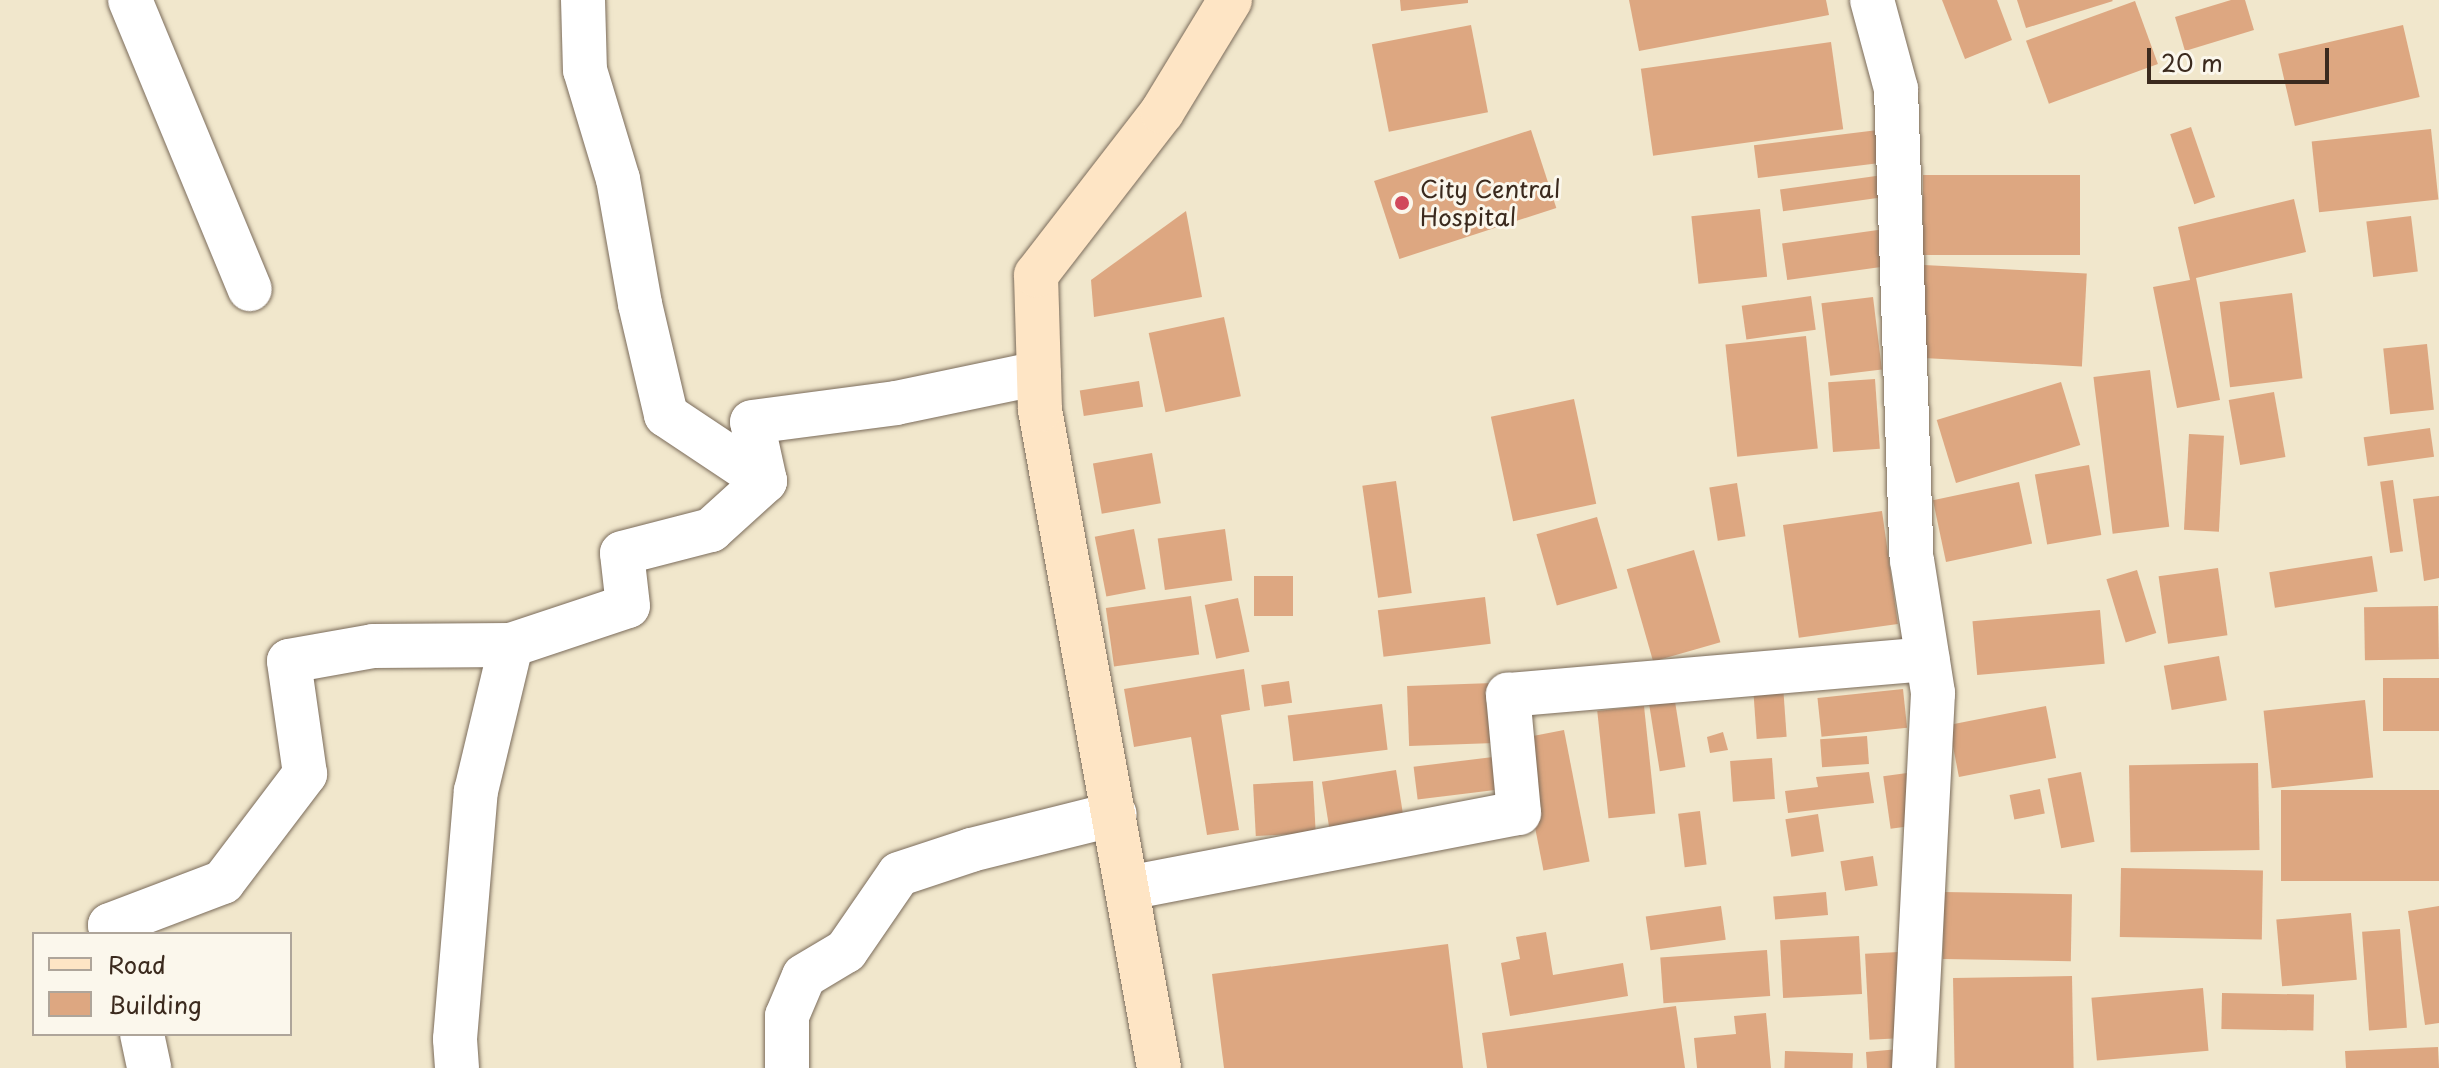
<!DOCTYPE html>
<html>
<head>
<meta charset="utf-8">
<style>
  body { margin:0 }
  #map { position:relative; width:2439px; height:1068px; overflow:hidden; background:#f1e7cc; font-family:"Playpen Sans",sans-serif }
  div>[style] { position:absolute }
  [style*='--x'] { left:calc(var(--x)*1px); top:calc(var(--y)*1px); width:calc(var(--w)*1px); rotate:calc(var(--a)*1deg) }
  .building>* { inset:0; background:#dda781; transform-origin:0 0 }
  .roads { filter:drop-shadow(0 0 2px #7b6c5b) drop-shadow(0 0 2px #7b6c5b) }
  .minor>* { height:44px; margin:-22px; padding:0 22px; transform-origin:22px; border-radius:22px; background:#fff }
  .secondary>* { height:44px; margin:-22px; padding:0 22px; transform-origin:22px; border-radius:22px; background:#fee5c5 }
  .dots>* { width:22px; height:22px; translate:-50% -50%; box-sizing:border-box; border:4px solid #fbf7ec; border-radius:50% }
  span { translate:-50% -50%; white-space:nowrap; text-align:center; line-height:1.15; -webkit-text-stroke:6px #fbf7ec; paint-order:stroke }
  .poi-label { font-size:24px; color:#3b2a1e }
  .left { translate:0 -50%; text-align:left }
  .legend { position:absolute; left:32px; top:932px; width:260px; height:104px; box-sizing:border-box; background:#fbf7ec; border:2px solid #aea59a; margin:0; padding:10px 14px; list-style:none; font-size:24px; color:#3b2a1e }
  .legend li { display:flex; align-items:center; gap:16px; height:40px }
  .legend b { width:40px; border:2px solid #aea59a }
  .scale { position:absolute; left:2147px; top:48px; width:182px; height:36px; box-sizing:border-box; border:4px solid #3b2a1e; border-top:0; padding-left:10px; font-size:24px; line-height:28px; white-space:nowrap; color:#3b2a1e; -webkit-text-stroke:6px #fbf7ec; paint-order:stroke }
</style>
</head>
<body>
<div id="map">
  <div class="building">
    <i style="clip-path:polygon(1400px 0,1468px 0,1468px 3px,1401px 11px)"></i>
    <i style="clip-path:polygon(1629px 0,1826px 0,1829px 15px,1639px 51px)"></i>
    <i style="clip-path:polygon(1942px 0,1997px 0,2012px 40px,1965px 59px)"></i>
    <i style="clip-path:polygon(2017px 0,2112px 0,2113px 1px,2026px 28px)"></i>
    <i style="clip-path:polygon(2231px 0,2245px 0,2254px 30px,2185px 51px,2175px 17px)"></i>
    <i style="left:2135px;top:1px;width:67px;height:116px;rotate:70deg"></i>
    <i style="left:1471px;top:25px;width:89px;height:101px;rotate:79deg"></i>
    <i style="left:2403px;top:25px;width:74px;height:128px;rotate:77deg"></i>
    <i style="left:1831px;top:42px;width:88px;height:192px;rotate:82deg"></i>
    <i style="left:2191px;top:127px;width:74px;height:22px;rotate:71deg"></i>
    <i style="left:2431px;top:129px;width:71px;height:120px;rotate:84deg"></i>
    <i style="left:1531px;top:130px;width:82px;height:165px;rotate:72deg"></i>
    <i style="left:1878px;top:130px;width:33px;height:125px;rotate:83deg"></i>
    <i style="left:1883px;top:175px;width:22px;height:104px;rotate:82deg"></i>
    <i style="left:2080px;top:175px;width:80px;height:157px;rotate:90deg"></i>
    <i style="clip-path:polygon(2294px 199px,2306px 252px,2196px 278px,2220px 400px,2177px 408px,2153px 287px,2190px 280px,2178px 227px)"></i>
    <i style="left:1760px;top:209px;width:68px;height:69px;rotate:84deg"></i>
    <i style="clip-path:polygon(1186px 211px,1202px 297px,1094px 317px,1091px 280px)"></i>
    <i style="left:2411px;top:216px;width:56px;height:45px;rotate:83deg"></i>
    <i style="left:1892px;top:228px;width:37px;height:111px;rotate:82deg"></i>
    <i style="left:1924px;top:265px;width:163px;height:93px;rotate:3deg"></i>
    <i style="left:2292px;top:293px;width:86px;height:73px;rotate:83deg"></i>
    <i style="left:1811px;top:296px;width:34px;height:70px;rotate:82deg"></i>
    <i style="left:1873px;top:297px;width:73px;height:52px;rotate:83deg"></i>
    <i style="left:1224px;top:317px;width:81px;height:77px;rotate:78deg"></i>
    <i style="left:1806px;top:336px;width:113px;height:81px;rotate:84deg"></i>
    <i style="left:2427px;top:344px;width:66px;height:44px;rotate:84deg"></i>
    <i style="left:2150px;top:370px;width:158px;height:57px;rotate:83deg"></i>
    <i style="left:1875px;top:379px;width:70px;height:47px;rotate:86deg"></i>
    <i style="left:1139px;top:381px;width:26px;height:60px;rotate:81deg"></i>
    <i style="left:2061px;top:382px;width:66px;height:130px;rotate:73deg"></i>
    <i style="left:2274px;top:392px;width:66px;height:46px;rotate:80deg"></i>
    <i style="left:1574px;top:399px;width:107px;height:85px;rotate:78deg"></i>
    <i style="left:2430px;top:428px;width:29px;height:67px;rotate:82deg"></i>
    <i style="left:2189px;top:434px;width:35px;height:96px;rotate:3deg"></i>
    <i style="left:1152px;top:453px;width:51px;height:60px;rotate:80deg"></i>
    <i style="left:2089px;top:465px;width:71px;height:55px;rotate:80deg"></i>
    <i style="left:2393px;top:480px;width:72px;height:13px;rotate:82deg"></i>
    <i style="left:1396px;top:481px;width:113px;height:34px;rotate:82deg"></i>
    <i style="left:2019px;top:482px;width:63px;height:88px;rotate:78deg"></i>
    <i style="left:1737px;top:483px;width:54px;height:28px;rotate:81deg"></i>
    <i style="clip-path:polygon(2439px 496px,2439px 578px,2424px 581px,2413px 499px)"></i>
    <i style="left:1882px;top:511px;width:114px;height:100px;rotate:82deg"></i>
    <i style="left:1597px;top:517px;width:74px;height:63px;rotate:74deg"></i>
    <i style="left:1134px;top:529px;width:61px;height:40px;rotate:79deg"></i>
    <i style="left:1225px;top:529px;width:52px;height:68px;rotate:82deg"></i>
    <i style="left:1694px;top:550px;width:96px;height:70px;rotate:74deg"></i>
    <i style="left:2372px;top:556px;width:36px;height:104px;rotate:81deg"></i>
    <i style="left:2218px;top:568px;width:68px;height:60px;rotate:82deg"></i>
    <i style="left:2137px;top:570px;width:66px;height:32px;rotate:73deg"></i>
    <i style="left:1293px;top:576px;width:40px;height:39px;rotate:90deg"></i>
    <i style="left:1191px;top:596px;width:59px;height:86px;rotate:82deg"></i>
    <i style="left:1485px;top:597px;width:47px;height:108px;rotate:83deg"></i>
    <i style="left:1238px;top:598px;width:55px;height:34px;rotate:78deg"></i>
    <i style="left:2438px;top:606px;width:53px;height:74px;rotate:89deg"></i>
    <i style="left:2100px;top:610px;width:54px;height:128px;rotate:85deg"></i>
    <i style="left:2219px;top:656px;width:45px;height:56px;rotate:80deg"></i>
    <i style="clip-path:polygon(1244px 669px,1250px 710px,1221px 715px,1239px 830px,1207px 835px,1191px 737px,1134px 747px,1124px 689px)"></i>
    <i style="left:2439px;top:678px;width:53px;height:56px;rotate:90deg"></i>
    <i style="left:1289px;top:681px;width:22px;height:28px;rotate:82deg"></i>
    <i style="left:1493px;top:683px;width:60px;height:86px;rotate:88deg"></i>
    <i style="left:1783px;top:685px;width:52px;height:30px;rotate:86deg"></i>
    <i style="left:1903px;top:689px;width:39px;height:86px;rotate:84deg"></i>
    <i style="left:1674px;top:695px;width:73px;height:26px;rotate:81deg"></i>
    <i style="left:2365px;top:700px;width:78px;height:102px;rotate:84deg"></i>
    <i style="left:1382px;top:704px;width:46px;height:95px;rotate:83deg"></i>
    <i style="left:1644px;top:706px;width:108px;height:47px;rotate:84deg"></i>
    <i style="left:2046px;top:706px;width:53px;height:99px;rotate:79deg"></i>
    <i style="left:1564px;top:730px;width:134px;height:47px;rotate:79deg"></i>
    <i style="clip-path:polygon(1723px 732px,1728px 750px,1710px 753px,1707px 737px)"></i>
    <i style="left:1867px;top:736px;width:28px;height:47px;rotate:86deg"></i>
    <i style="left:1493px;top:757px;width:33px;height:80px;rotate:83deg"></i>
    <i style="left:1772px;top:758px;width:41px;height:42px;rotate:86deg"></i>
    <i style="left:2258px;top:763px;width:87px;height:129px;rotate:89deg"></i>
    <i style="left:1396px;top:770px;width:59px;height:75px;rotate:81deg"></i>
    <i style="clip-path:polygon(1869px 772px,1874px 803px,1788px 813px,1785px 791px,1818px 787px,1816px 777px)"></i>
    <i style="left:2081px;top:772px;width:71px;height:34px;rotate:79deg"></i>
    <i style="left:1907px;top:773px;width:53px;height:24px;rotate:82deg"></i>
    <i style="left:1313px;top:781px;width:52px;height:60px;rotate:87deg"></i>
    <i style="left:2040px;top:789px;width:25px;height:31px;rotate:79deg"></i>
    <i style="left:2439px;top:790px;width:91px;height:158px;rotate:90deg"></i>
    <i style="left:1700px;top:811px;width:54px;height:22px;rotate:83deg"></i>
    <i style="left:1818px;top:814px;width:38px;height:33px;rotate:81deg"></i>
    <i style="left:1873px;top:856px;width:30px;height:33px;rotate:81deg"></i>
    <i style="left:2121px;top:868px;width:142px;height:69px;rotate:1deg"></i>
    <i style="left:1826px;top:892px;width:23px;height:53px;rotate:85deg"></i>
    <i style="left:1944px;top:892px;width:128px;height:67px;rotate:1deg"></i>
    <i style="left:1721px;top:906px;width:34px;height:76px;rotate:82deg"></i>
    <i style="clip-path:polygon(2439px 906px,2439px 1023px,2425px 1025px,2408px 911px)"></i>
    <i style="left:2351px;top:913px;width:67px;height:75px;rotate:85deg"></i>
    <i style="left:2400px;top:929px;width:99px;height:38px;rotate:86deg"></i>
    <i style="clip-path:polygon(1546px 932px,1553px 975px,1623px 963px,1628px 996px,1510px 1016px,1501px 963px,1520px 959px,1516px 937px)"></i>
    <i style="left:1859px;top:936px;width:58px;height:79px;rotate:87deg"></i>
    <i style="clip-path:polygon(1448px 944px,1463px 1068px,1224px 1068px,1212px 974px)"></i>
    <i style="left:1767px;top:950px;width:46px;height:107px;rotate:86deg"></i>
    <i style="left:1899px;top:952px;width:86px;height:34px;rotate:87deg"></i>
    <i style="left:2072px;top:976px;width:92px;height:119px;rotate:89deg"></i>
    <i style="left:2203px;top:988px;width:63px;height:112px;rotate:85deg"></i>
    <i style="left:2222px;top:993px;width:92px;height:36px;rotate:1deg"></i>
    <i style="clip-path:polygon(1676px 1006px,1685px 1068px,1487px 1068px,1482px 1033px)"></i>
    <i style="clip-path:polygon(1766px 1013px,1771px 1068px,1697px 1068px,1694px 1038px,1736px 1034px,1734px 1016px)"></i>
    <i style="clip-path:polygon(2438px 1047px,2439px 1068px,2346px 1068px,2345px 1051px)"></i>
    <i style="clip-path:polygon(1899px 1049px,1901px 1068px,1867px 1068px,1866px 1052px)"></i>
    <i style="left:1785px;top:1051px;width:68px;height:17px;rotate:2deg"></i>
  </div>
  <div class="roads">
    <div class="minor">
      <i style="--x:130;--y:0;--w:313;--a:67.5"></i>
      <i style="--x:583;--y:0;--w:70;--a:88.4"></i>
      <i style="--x:585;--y:70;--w:114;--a:73.2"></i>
      <i style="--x:618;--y:179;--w:127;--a:80"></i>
      <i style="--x:640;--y:304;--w:114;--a:76.8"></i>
      <i style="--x:666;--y:415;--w:119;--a:33.7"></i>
      <i style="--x:1872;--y:0;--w:92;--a:74.9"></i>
      <i style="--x:1896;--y:89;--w:471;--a:88.1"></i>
      <i style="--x:1912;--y:560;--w:135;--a:81"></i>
      <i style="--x:1933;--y:693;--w:375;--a:92.9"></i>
      <i style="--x:1128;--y:888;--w:398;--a:-10.9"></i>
      <i style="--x:1519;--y:813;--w:119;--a:-95.3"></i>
      <i style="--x:1508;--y:695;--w:421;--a:-4.9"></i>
      <i style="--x:112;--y:934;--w:9;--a:-103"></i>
      <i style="--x:110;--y:925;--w:121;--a:-20.8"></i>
      <i style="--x:223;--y:882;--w:136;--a:-52.8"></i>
      <i style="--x:305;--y:774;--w:114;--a:-98.1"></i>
      <i style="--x:289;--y:661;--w:85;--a:-10.1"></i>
      <i style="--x:373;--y:646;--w:138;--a:-0.4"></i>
      <i style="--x:511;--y:645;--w:123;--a:-18.4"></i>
      <i style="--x:628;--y:606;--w:53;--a:-96.5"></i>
      <i style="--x:622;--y:553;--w:92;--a:-14.5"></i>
      <i style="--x:711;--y:530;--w:73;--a:-42.2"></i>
      <i style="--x:765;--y:481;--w:60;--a:-102.4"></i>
      <i style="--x:752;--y:422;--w:145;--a:-7.5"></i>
      <i style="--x:896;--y:403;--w:146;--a:-11.8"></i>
      <i style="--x:142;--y:1034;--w:35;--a:78"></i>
      <i style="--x:457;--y:1068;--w:29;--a:-94"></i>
      <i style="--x:455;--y:1039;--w:249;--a:-85.2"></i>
      <i style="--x:476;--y:791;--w:150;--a:-76.5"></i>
      <i style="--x:787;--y:1068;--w:52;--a:-90"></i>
      <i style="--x:787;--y:1016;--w:43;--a:-67"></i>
      <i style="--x:804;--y:976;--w:49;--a:-30.8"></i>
      <i style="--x:846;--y:951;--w:93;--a:-55.5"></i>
      <i style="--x:899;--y:874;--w:76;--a:-18.4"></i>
      <i style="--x:971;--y:850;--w:148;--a:-14"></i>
    </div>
    <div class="secondary">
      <i style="--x:1159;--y:1068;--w:669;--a:-100.25"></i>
      <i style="--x:1040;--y:410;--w:135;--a:-91.7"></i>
      <i style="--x:1036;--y:275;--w:206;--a:-52.3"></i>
      <i style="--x:1162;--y:112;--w:131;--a:-58.7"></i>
    </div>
  </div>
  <div class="dots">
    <i style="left:1402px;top:203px;background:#d1495b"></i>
  </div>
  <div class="poi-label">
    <span class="left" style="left:1420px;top:203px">City Central<br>Hospital</span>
  </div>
  <ul class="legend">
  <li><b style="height:10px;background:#fee5c5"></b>Road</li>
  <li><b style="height:22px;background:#dda781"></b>Building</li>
  </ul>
  <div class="scale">20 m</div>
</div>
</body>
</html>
